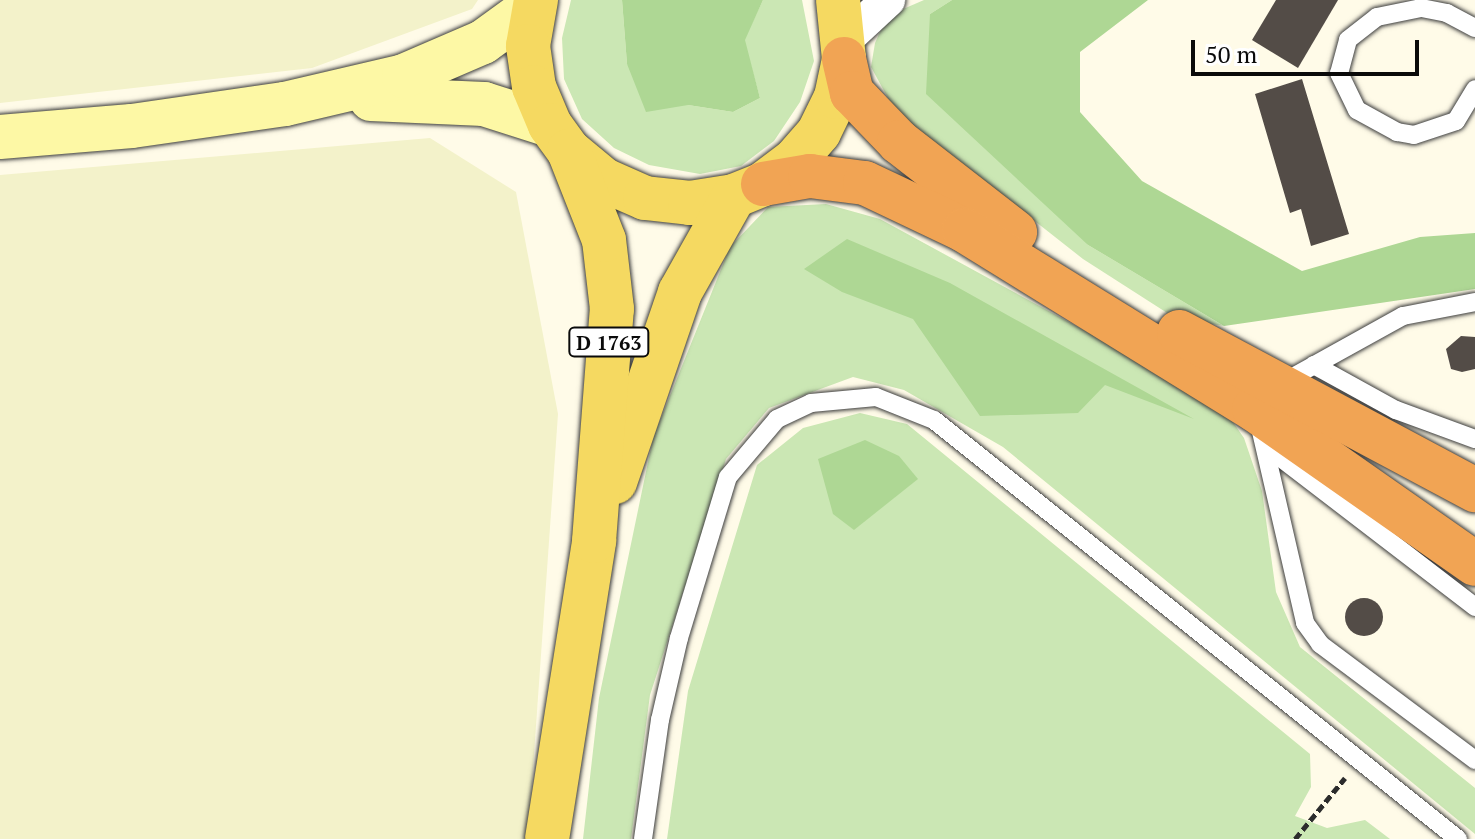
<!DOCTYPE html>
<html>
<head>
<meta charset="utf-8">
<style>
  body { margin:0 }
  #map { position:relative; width:1475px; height:839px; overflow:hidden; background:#fffbe8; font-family:"PT Serif",serif }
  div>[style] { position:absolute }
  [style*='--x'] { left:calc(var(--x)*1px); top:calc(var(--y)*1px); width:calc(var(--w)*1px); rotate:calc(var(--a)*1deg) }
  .farmland>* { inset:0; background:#f3f2ca }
  .green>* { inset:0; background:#cbe7b4 }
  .forest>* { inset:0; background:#aed794 }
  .building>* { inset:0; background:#534c47 }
  .round { border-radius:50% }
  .path>* { height:5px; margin-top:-2.5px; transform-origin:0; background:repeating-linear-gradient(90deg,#2c2c2c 0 8px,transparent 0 12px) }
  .roads { filter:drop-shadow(0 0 2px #3d3d3d) drop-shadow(0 0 2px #3d3d3d) }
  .lane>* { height:18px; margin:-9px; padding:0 9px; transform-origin:9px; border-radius:9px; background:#fff }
  .street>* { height:34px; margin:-17px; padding:0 17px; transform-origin:17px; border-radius:17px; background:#fff }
  .secondary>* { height:44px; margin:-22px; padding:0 22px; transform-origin:22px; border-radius:22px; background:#fdf8a5 }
  .primary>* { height:44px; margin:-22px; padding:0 22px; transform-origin:22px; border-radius:22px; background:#f5d961 }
  .highway>* { height:44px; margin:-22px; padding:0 22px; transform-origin:22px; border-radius:22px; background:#f1a454 }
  span { translate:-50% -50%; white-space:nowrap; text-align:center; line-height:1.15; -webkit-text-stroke:8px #fff; paint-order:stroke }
  .shield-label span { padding:2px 6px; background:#fff; border:2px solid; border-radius:6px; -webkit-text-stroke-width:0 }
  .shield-label { font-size:20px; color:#0a0a0a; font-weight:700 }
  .scale { position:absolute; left:1191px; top:40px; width:228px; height:36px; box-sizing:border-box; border:4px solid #0a0a0a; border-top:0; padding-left:10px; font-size:24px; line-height:28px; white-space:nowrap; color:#0a0a0a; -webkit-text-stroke:6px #fff; paint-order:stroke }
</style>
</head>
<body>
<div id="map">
  <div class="farmland">
    <i style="clip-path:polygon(0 0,478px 0,472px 9px,312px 68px,0 103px)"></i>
    <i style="clip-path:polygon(430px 138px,516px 192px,558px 414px,528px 839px,0 839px,0 175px)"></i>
  </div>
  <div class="green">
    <i style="clip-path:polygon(571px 0,622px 0,627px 64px,688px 105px,733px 112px,760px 98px,744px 40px,763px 0,802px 0,814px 61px,800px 102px,774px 141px,741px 166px,700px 174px,649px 165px,614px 148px,582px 119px,564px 79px,562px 38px)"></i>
    <i style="clip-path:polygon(924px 0,952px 0,930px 14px,1088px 245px,1224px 326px,1175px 318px,1083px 259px,895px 111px,871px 67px,875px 43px,887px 16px)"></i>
    <i style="clip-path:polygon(826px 204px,880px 219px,1221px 405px,1244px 438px,1262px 491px,1276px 592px,1300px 647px,1475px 788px,1475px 834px,1003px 447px,904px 390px,853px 377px,769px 408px,726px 459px,650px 695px,631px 839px,583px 839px,599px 698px,653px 438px,730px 247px,768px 207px)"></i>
    <i style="clip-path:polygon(860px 413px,907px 424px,1310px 754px,1311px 787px,1295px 816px,1327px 828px,1365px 820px,1390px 839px,667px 839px,688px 691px,757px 465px,803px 428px)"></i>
  </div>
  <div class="forest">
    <i style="clip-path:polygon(622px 0,763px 0,745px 40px,760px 98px,733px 112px,688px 105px,646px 112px,627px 64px)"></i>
    <i style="clip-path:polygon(952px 0,1148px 0,1080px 52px,1080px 112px,1142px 181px,1302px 271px,1420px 237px,1475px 233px,1475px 289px,1224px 326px,1088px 245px,926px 94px,930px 14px)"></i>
    <i style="clip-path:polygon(847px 239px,950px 283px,1194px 419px,1105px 385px,1078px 413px,980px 416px,913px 319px,842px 292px,804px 269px)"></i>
    <i style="clip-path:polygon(865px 440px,899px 456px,918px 479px,854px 530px,833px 514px,818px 459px)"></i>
  </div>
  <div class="building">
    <i style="clip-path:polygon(1276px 0,1338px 0,1298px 68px,1252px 40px)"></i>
    <i style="clip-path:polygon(1302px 79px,1349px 234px,1311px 246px,1301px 209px,1290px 213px,1255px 94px)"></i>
    <i style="clip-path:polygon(1461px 336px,1475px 337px,1475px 369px,1462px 372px,1451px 369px,1446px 349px)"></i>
    <i class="round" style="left:1345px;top:598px;width:38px;height:38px"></i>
  </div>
  <div class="path">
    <i style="--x:1295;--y:839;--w:79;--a:-50.7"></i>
  </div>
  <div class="roads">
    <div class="lane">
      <i style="--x:1475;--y:28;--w:32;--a:-152"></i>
      <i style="--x:1447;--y:13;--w:26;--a:-169"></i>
      <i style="--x:1421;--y:8;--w:45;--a:168.4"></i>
      <i style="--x:1377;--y:17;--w:37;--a:142"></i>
      <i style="--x:1348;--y:40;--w:34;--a:105"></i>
      <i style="--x:1339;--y:73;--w:41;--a:64.1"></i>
      <i style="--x:1357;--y:110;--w:46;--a:28.8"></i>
      <i style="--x:1397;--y:132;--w:17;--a:10"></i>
      <i style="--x:1414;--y:135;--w:44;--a:-18.4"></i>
      <i style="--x:1456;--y:121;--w:37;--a:-59"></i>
      <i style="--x:1314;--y:365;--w:94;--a:28.8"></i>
      <i style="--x:1396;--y:410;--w:84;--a:20.2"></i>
      <i style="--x:1282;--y:383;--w:138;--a:-29"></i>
      <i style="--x:1403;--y:316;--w:73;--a:-11"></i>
      <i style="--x:1259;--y:423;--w:205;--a:77"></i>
      <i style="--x:1305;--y:623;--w:26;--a:54"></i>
      <i style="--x:1320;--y:644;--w:194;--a:36.8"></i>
      <i style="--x:1268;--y:448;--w:261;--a:37.5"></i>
      <i style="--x:643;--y:839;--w:120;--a:-81.9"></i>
      <i style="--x:660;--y:720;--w:84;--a:-77"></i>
      <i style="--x:679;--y:638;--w:168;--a:-73.1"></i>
      <i style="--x:728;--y:477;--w:76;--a:-49.8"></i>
      <i style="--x:777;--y:419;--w:38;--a:-25"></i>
      <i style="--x:811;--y:403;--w:65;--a:-5.3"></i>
      <i style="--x:876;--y:397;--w:62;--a:21.6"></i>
      <i style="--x:934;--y:420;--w:671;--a:38.65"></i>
    </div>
    <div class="street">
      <i style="--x:845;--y:40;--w:59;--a:-42.9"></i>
    </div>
    <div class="secondary">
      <i style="--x:371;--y:99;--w:113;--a:2.5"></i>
      <i style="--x:484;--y:104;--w:69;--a:17.7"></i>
      <i style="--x:0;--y:137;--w:132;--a:-4.8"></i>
      <i style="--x:132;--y:126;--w:155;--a:-8.2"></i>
      <i style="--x:285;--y:104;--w:122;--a:-13.2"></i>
      <i style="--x:404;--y:76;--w:86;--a:-23.3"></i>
      <i style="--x:483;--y:42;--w:63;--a:-36"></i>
    </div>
    <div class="primary">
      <i style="--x:536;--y:0;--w:47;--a:99.9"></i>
      <i style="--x:528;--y:46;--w:41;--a:81.7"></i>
      <i style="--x:534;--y:87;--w:41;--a:67.2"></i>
      <i style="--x:550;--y:125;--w:32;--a:54"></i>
      <i style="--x:569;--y:151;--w:45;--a:39.6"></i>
      <i style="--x:604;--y:180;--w:45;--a:23.7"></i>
      <i style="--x:645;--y:198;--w:45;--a:6.3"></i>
      <i style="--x:690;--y:203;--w:45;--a:-9"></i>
      <i style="--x:734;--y:196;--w:31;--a:-22"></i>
      <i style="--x:763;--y:184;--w:39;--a:-37"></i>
      <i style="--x:794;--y:161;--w:38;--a:-49"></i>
      <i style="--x:819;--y:132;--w:39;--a:-64"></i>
      <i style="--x:836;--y:97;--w:39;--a:-78"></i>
      <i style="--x:844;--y:59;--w:59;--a:-95.8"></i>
      <i style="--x:615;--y:482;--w:201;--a:-71.1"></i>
      <i style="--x:680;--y:292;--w:110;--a:-60.6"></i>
      <i style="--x:547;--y:839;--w:302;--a:-81"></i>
      <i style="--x:594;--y:541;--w:233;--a:-85.6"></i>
      <i style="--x:612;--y:309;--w:69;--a:-96.6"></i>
      <i style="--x:604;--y:240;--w:96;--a:-111.5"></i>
    </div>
    <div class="highway">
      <i style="--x:844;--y:59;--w:35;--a:77"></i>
      <i style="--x:852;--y:93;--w:68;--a:46.2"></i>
      <i style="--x:899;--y:142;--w:147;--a:37.8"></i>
      <i style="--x:763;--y:184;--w:48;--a:-9.7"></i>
      <i style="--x:810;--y:176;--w:55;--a:7.3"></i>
      <i style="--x:865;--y:183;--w:110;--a:25.4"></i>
      <i style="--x:964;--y:230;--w:341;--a:31.7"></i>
      <i style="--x:1254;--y:409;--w:270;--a:35"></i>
      <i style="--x:1179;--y:332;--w:336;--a:28.1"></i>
    </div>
  </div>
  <div class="shield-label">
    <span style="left:609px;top:342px">D 1763</span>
  </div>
  <div class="scale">50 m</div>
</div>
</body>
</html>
